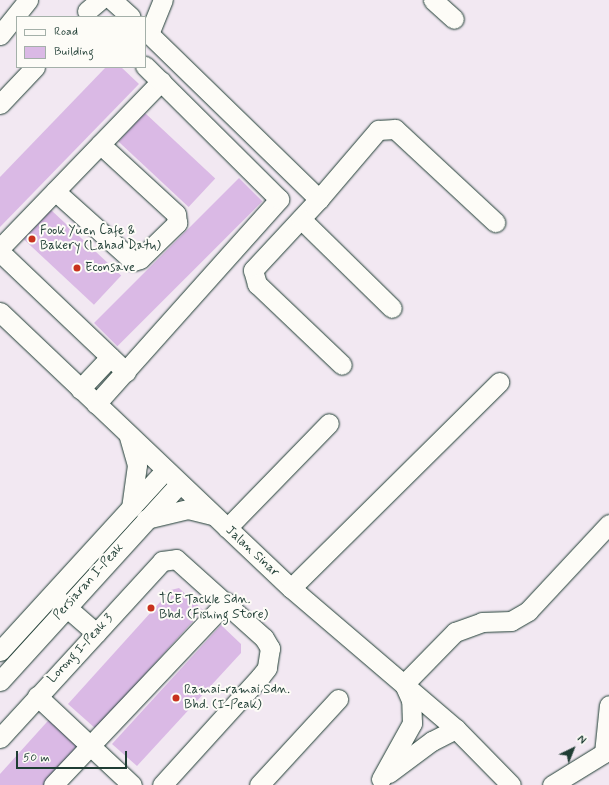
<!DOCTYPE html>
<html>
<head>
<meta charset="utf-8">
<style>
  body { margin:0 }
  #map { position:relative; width:609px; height:785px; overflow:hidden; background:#f2e8f2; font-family:Mynerve,sans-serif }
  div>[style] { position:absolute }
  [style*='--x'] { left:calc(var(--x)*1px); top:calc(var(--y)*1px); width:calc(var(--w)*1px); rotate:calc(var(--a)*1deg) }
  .building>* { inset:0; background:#dab9e5; transform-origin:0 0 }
  .roads { filter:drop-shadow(0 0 1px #1f3d34) drop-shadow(0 0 1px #1f3d34) }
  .minor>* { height:19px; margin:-9.5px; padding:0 9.5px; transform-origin:9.5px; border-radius:9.5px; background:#fdfcf7 }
  .dots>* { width:11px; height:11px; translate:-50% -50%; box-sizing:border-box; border:2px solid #fdfcf7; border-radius:50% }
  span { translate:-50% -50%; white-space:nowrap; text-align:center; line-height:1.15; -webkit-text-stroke:4px #fdfcf7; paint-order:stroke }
  .poi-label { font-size:13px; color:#1f3d34 }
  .left { translate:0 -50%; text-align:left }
  .street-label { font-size:13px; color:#1f3d34 }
  .legend { position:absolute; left:16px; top:16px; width:130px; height:52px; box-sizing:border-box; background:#fdfcf7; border:1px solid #a4b0a9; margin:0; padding:5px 7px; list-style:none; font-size:12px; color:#1f3d34 }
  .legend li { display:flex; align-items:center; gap:8px; height:20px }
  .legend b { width:20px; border:1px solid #a4b0a9 }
  .north { position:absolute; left:553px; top:729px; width:40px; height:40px; -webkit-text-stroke:3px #fdfcf7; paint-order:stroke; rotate:43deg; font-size:11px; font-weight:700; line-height:16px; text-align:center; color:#1f3d34 }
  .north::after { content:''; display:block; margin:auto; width:14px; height:18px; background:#1f3d34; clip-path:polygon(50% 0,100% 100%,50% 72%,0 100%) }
  .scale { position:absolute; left:16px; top:751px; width:111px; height:18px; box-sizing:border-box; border:2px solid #1f3d34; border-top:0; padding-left:5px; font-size:12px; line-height:14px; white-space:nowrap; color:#1f3d34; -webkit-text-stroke:3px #fdfcf7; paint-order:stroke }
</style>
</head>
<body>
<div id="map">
  <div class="building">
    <i style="clip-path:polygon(106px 67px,121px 67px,139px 84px,0 227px,0 177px)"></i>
    <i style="left:145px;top:113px;width:96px;height:39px;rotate:43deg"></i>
    <i style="left:239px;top:178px;width:33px;height:205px;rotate:45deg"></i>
    <i style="left:51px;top:210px;width:96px;height:40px;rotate:43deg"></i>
    <i style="clip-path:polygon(179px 588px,203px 610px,96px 729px,68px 704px,171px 590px)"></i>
    <i style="clip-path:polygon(221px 625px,241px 644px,241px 653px,137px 766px,112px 744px)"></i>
    <i style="clip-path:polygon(55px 713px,86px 741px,46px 785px,0 785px,0 774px)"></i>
  </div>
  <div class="roads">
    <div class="minor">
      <i style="--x:112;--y:0;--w:25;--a:42"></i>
      <i style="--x:433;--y:0;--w:28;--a:42"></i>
      <i style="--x:87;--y:11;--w:17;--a:-40"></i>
      <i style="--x:145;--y:30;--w:243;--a:44.2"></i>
      <i style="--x:319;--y:199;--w:97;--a:132.9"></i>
      <i style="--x:253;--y:270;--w:15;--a:74"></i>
      <i style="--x:257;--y:284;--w:117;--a:43.6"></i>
      <i style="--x:149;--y:34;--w:37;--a:-68"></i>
      <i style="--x:0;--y:35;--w:45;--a:-51.3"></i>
      <i style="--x:0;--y:104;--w:51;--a:-46.6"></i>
      <i style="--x:55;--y:191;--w:105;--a:41.9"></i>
      <i style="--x:133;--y:261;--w:7;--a:-16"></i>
      <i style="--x:140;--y:259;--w:52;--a:-44.2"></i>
      <i style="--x:177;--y:223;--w:9;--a:-96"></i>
      <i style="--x:176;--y:214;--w:103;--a:-137.4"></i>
      <i style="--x:319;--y:199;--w:91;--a:-49.5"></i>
      <i style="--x:378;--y:130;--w:17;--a:-3"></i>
      <i style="--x:395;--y:129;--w:137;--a:42.9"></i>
      <i style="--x:301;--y:219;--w:127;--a:44.4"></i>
      <i style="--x:0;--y:248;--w:232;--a:-46"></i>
      <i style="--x:0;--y:252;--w:174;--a:43.6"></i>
      <i style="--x:0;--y:312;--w:401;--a:43.5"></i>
      <i style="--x:291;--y:588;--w:217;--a:40.5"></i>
      <i style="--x:456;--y:729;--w:78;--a:45.5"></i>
      <i style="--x:80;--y:389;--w:44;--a:-46.8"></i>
      <i style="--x:96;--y:404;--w:275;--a:-48.2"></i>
      <i style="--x:279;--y:199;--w:189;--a:-135.2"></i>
      <i style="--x:129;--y:437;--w:29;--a:74"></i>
      <i style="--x:137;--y:465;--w:43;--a:97.9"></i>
      <i style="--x:146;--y:519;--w:43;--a:-13.4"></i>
      <i style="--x:188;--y:509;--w:25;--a:14"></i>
      <i style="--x:227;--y:528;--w:146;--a:-45.8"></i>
      <i style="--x:291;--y:588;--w:293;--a:-44.7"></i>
      <i style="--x:57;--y:599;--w:52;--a:41.1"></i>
      <i style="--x:0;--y:651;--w:245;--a:-47.6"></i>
      <i style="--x:0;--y:681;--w:266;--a:-47.7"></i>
      <i style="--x:37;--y:696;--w:130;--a:43.1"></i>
      <i style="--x:0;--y:738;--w:240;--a:-47.5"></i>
      <i style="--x:162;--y:561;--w:14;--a:-8"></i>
      <i style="--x:176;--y:559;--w:118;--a:41.9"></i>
      <i style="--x:264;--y:638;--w:12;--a:59"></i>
      <i style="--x:270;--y:648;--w:20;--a:99"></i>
      <i style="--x:267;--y:668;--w:11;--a:128"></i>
      <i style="--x:260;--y:677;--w:146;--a:132.2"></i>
      <i style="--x:604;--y:753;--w:48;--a:-84.1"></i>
      <i style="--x:389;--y:773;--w:54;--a:-36.7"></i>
      <i style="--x:432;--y:741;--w:27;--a:-27"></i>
      <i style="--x:381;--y:779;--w:64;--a:-61"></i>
      <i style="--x:412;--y:723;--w:23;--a:-92"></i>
      <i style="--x:411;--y:700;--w:17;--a:-114"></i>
      <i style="--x:404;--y:684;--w:73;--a:-45.6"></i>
      <i style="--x:455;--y:632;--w:29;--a:-20"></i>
      <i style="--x:482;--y:622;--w:29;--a:-2"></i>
      <i style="--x:511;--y:621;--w:20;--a:-30"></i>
      <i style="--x:528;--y:611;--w:119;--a:-47"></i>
      <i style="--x:53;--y:785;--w:252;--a:-46.6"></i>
      <i style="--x:259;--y:785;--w:117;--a:-47.4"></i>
      <i style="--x:552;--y:785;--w:67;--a:-31.6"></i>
    </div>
  </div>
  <div class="dots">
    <i style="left:32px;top:239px;background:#c8321e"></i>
    <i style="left:77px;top:268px;background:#c8321e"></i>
    <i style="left:151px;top:608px;background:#c8321e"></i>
    <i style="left:176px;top:698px;background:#c8321e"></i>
  </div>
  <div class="poi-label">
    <span class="left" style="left:40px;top:239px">Fook Yuen Cafe &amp;<br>Bakery (Lahad Datu)</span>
    <span class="left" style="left:85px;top:268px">Econsave</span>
    <span class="left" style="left:159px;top:608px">TCE Tackle Sdn.<br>Bhd. (Fishing Store)</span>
    <span class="left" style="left:184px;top:698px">Ramai-ramai Sdn.<br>Bhd. (I-Peak)</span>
  </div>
  <div class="street-label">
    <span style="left:252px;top:552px;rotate:43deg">Jalan Sinar</span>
    <span style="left:89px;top:582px;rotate:-48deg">Persiaran I-Peak</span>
    <span style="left:81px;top:649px;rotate:-47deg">Lorong I-Peak 3</span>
  </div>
  <ul class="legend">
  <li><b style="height:5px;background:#fdfcf7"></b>Road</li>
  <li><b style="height:11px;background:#dab9e5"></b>Building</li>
  </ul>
  <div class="north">N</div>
  <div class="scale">50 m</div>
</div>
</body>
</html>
